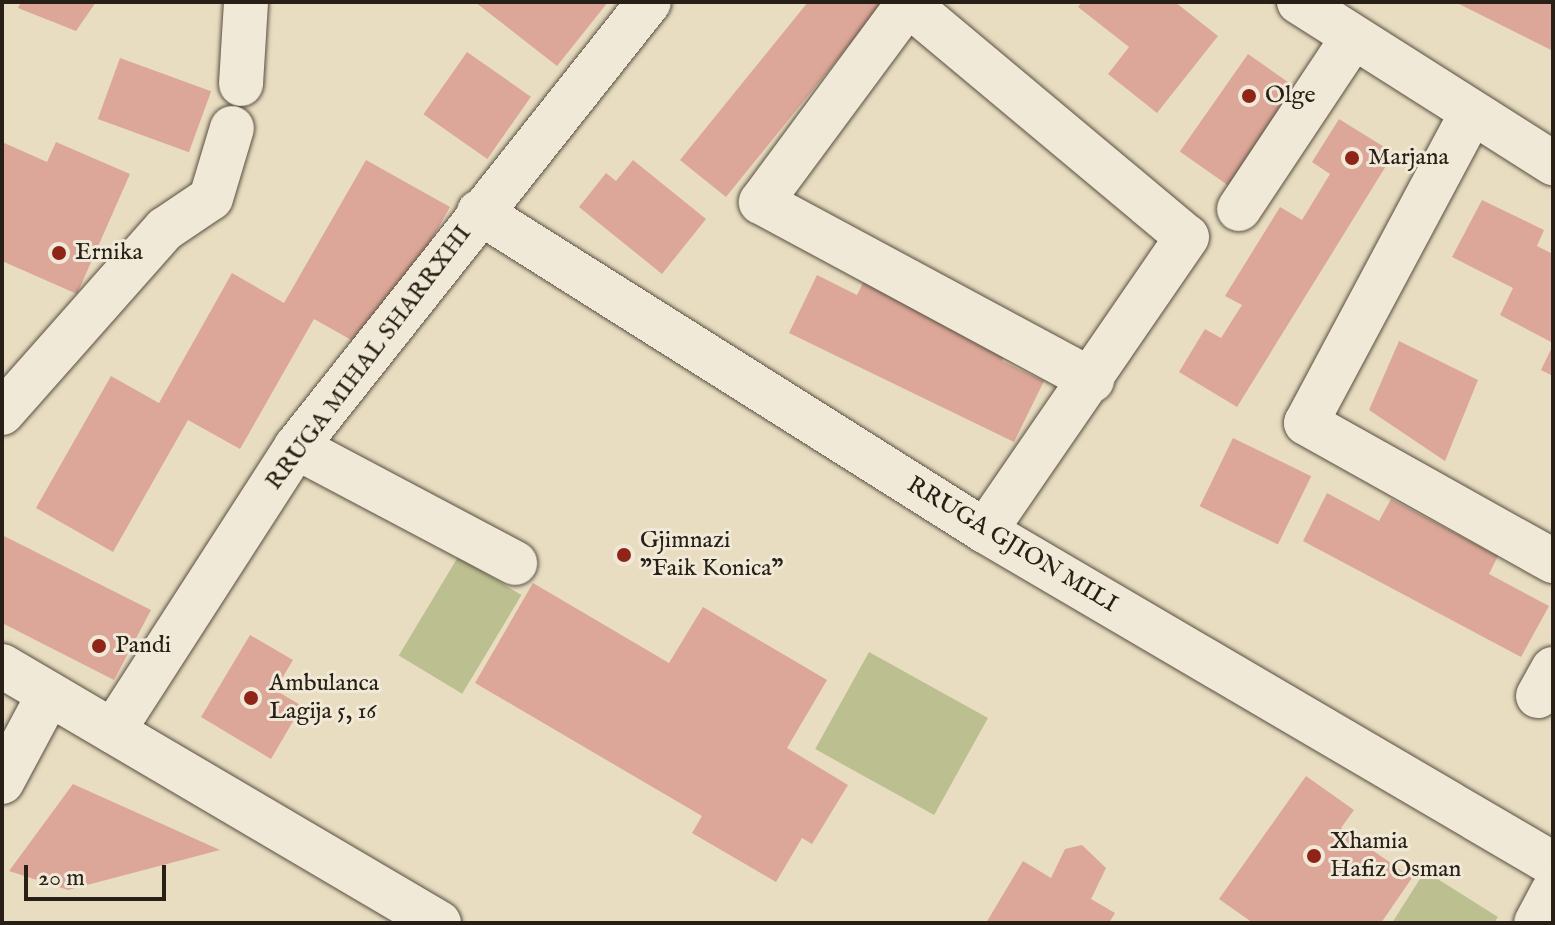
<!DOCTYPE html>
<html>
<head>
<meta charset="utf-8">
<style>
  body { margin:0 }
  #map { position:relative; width:1555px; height:925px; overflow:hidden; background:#e9ddc1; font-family:"IM FELL English",serif }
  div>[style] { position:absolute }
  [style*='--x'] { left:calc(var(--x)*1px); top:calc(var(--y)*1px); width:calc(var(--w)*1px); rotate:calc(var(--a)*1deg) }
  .green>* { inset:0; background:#bcbf8f; transform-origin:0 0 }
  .building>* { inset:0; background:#dca798; transform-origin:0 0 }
  .roads { filter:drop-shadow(0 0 2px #584f41) drop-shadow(0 0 2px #584f41) }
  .minor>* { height:44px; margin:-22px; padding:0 22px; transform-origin:22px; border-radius:22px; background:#f1e9d7 }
  .dots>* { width:22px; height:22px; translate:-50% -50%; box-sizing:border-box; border:4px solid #f1e9d7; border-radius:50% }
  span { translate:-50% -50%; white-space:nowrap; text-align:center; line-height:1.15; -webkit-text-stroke:6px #f1e9d7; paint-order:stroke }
  .poi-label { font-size:24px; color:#282016 }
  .left { translate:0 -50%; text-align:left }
  .street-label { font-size:24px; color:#282016 }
  .frame { position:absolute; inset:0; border:4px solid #282016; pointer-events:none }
  .scale { position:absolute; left:24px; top:865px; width:142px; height:36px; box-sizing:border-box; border:4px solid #282016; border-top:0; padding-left:10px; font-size:24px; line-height:28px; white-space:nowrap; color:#282016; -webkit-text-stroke:6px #f1e9d7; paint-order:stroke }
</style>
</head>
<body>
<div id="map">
  <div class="green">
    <i style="left:458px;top:557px;width:74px;height:115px;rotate:31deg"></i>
    <i style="left:869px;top:652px;width:136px;height:111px;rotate:29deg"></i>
    <i style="clip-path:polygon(1425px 871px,1498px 917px,1494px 923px,1392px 923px)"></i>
  </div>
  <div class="building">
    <i style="clip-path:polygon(21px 2px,96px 2px,76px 31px,18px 8px)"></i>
    <i style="clip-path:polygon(475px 2px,608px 2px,557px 66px)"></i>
    <i style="clip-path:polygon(808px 2px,884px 2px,726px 197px,680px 160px)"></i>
    <i style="clip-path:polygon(1082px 2px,1175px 2px,1218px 36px,1157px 113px,1108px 74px,1129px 47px,1078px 7px)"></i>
    <i style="clip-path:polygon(1460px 2px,1553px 2px,1553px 51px,1459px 4px)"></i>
    <i style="left:467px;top:52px;width:78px;height:76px;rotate:35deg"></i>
    <i style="left:1248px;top:54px;width:64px;height:119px;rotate:35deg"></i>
    <i style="left:120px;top:58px;width:97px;height:65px;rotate:20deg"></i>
    <i style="clip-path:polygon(1339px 119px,1394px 153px,1237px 407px,1179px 372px,1205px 329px,1221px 338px,1242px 305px,1225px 296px,1280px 207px,1302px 220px,1330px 174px,1312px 162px)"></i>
    <i style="clip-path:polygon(2px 142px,47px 162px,56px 142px,130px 174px,77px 294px,2px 261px)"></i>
    <i style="clip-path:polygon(366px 160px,450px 207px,369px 350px,314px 319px,240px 449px,188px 420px,113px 552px,36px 508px,111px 376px,159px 403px,232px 273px,284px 303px)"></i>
    <i style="clip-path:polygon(633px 160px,706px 219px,662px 274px,579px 207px,606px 173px,616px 181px)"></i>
    <i style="clip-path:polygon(1482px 200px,1544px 230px,1537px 246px,1553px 254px,1553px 343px,1500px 315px,1513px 288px,1452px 257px)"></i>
    <i style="clip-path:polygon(869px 271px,1012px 341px,1002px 361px,1044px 381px,1014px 442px,789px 333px,817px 275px,857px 295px)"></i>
    <i style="clip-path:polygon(1399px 341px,1478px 380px,1445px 461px,1369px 410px)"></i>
    <i style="clip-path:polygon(1553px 345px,1553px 376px,1541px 370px)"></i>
    <i style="left:1233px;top:438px;width:87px;height:76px;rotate:26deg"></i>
    <i style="clip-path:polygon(1327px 493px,1379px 521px,1391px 499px,1498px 556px,1489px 574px,1549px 606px,1521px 657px,1303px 541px)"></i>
    <i style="clip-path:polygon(2px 535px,151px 610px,114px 680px,2px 623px)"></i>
    <i style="clip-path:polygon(533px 583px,669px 663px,703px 607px,827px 680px,787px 748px,848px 785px,812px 844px,802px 838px,776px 882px,692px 833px,702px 816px,475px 683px)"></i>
    <i style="clip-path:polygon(250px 635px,293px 660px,275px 690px,302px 706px,271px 759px,201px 717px)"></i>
    <i style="clip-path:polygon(1306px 776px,1354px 810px,1341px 828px,1412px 878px,1381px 923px,1253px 923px,1219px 899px)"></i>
    <i style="clip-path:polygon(73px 784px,220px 850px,68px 890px,9px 871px)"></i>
    <i style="clip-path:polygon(1082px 845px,1106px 868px,1091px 899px,1115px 913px,1109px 923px,986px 923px,1023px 861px,1051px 878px,1065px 849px)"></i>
  </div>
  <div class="roads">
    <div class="minor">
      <i style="--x:909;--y:2;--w:249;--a:126.5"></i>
      <i style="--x:761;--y:202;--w:376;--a:28.3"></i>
      <i style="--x:1299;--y:2;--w:301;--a:32.4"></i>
      <i style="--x:908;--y:4;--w:363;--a:39.9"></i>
      <i style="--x:1187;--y:237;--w:357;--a:124.5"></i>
      <i style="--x:241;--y:84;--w:82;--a:-86.5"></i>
      <i style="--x:1471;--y:114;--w:350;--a:118.1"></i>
      <i style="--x:1306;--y:423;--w:283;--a:29.2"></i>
      <i style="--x:1239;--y:209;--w:204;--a:-56.4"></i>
      <i style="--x:479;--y:212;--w:598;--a:32.23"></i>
      <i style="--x:985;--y:531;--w:658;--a:30.38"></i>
      <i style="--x:2;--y:413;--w:246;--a:-48.5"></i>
      <i style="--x:165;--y:229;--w:55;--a:-34"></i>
      <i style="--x:211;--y:198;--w:73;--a:-73.3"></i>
      <i style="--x:296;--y:447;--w:248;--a:27.9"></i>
      <i style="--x:2;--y:666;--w:507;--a:30.46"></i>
      <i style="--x:1538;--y:696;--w:31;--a:-61"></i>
      <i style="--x:113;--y:731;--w:338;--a:-57.2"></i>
      <i style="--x:296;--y:447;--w:568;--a:-51.58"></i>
      <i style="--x:2;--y:782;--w:100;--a:-61.9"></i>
      <i style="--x:1536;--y:923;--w:36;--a:-62"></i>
    </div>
  </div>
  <div class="dots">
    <i style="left:1249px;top:96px;background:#8f2418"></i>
    <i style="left:1352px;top:158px;background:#8f2418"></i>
    <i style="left:59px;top:253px;background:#8f2418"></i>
    <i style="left:624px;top:555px;background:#8f2418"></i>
    <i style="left:99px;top:646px;background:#8f2418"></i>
    <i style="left:251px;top:698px;background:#8f2418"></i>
    <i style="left:1314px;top:856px;background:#8f2418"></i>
  </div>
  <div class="poi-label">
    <span class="left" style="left:1265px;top:96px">Olge</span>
    <span class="left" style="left:1368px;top:158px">Marjana</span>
    <span class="left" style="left:75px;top:253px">Ernika</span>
    <span class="left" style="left:640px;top:555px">Gjimnazi<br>"Faik Konica"</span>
    <span class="left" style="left:115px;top:646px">Pandi</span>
    <span class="left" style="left:269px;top:698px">Ambulanca<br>Lagija 5, 16</span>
    <span class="left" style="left:1330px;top:856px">Xhamia<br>Hafiz Osman</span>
  </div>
  <div class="street-label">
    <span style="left:369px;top:358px;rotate:-53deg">RRUGA MIHAL SHARRXHI</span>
    <span style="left:1012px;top:545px;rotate:31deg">RRUGA GJION MILI</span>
  </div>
  <div class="frame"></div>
  <div class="scale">20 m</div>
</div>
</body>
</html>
